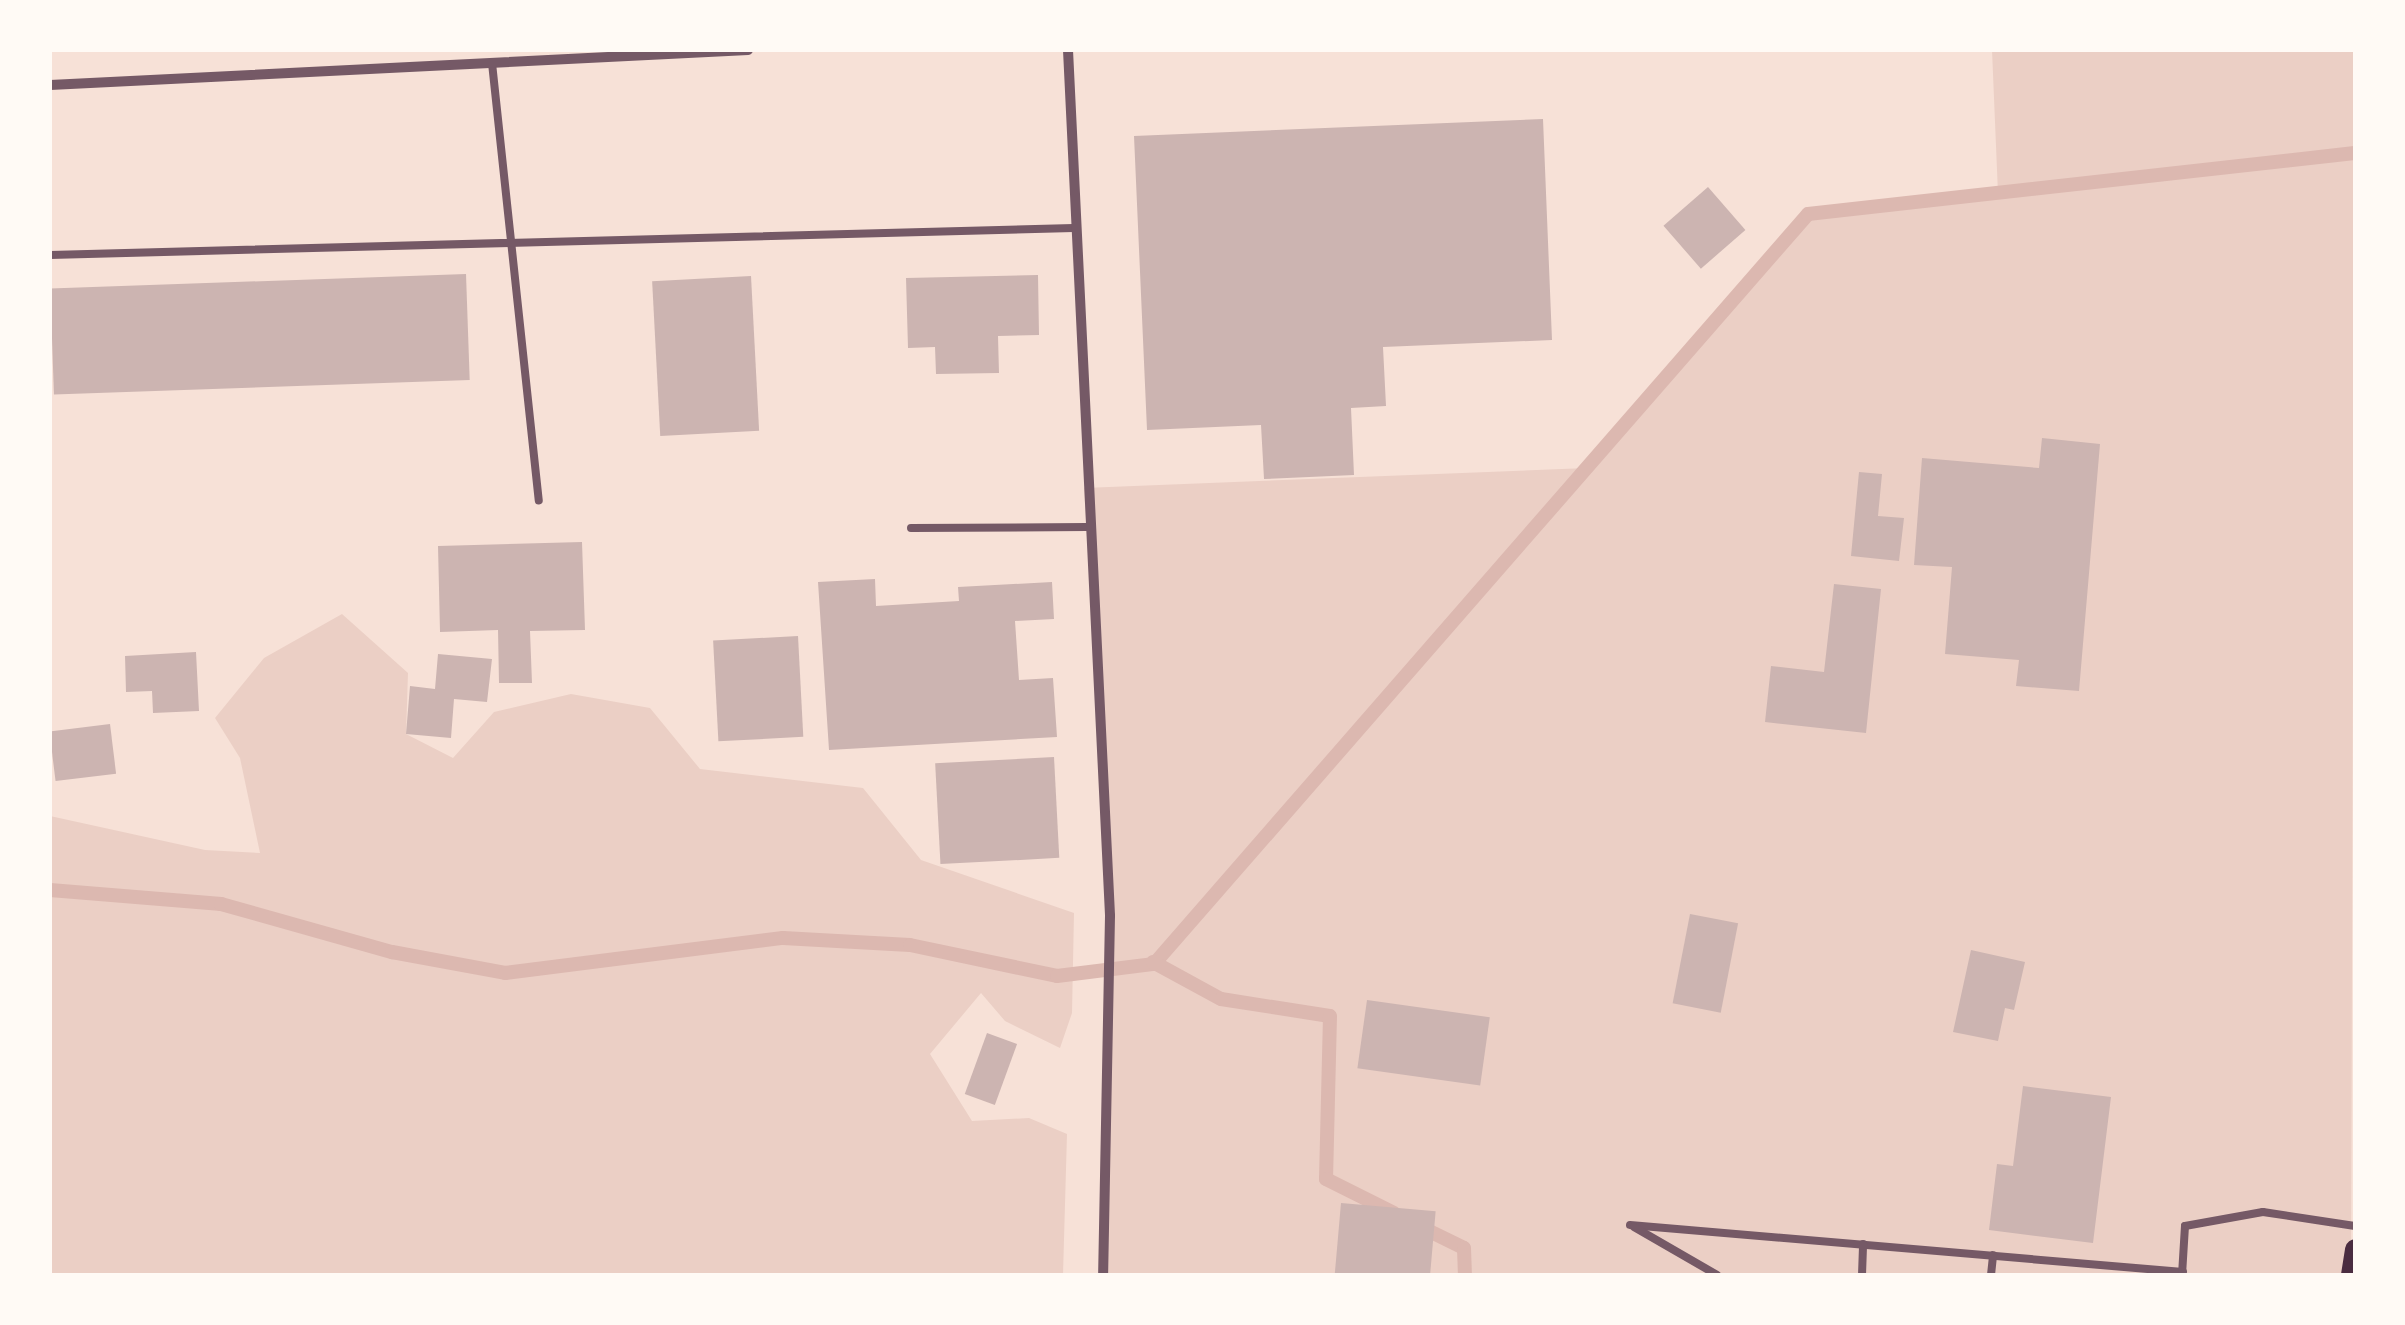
<!DOCTYPE html>
<html>
<head>
<meta charset="utf-8">
<style>
  body { margin:0 }
  #map { position:relative; width:2405px; height:1325px; overflow:hidden; background:#f7e1d7; font-family:"Golos Text",sans-serif }
  div>[style] { position:absolute }
  [style*='--x'] { left:calc(var(--x)*1px); top:calc(var(--y)*1px); width:calc(var(--w)*1px); rotate:calc(var(--a)*1deg) }
  .green>* { inset:0; background:#ebcfc5 }
  .stream>* { height:14px; margin:-7px; padding:0 7px; transform-origin:7px; border-radius:7px; background:#dcb8b0 }
  .building>* { inset:0; background:#ccb4b1; transform-origin:0 0 }
  .service>* { height:8px; margin:-4px; padding:0 4px; transform-origin:4px; border-radius:4px; background:#755966 }
  .minor>* { height:10px; margin:-5px; padding:0 5px; transform-origin:5px; border-radius:5px; background:#755966 }
  .secondary>* { height:20px; margin:-10px; padding:0 10px; transform-origin:10px; border-radius:10px; background:#4a2c40 }
  span { translate:-50% -50%; white-space:nowrap; text-align:center; line-height:1.15; -webkit-text-stroke:9px #fffaf5; paint-order:stroke }
  .frame { position:absolute; inset:0; border:52px solid #fffaf5; pointer-events:none }
</style>
</head>
<body>
<div id="map">
  <div class="green">
    <i style="clip-path:polygon(1992px 50px,2355px 50px,2351px 1275px,1103px 1275px,1110px 916px,1084px 488px,1587px 468px,1808px 214px,1998px 194px)"></i>
    <i style="clip-path:polygon(342px 614px,408px 673px,406px 734px,453px 758px,494px 712px,571px 694px,650px 708px,700px 769px,863px 788px,921px 860px,1074px 913px,1072px 1013px,1060px 1048px,1005px 1021px,981px 993px,930px 1054px,972px 1121px,1029px 1118px,1067px 1134px,1063px 1275px,50px 1275px,50px 816px,205px 850px,260px 853px,240px 758px,215px 718px,264px 658px)"></i>
  </div>
  <div class="stream">
    <i style="--x:50;--y:890;--w:172;--a:4.7"></i>
    <i style="--x:221;--y:904;--w:178;--a:15.7"></i>
    <i style="--x:392;--y:952;--w:115;--a:10.5"></i>
    <i style="--x:505;--y:973;--w:280;--a:-7.2"></i>
    <i style="--x:783;--y:938;--w:127;--a:3.2"></i>
    <i style="--x:910;--y:945;--w:150;--a:11.9"></i>
    <i style="--x:1057;--y:976;--w:98;--a:-7.1"></i>
    <i style="--x:1154;--y:964;--w:995;--a:-48.91"></i>
    <i style="--x:1808;--y:214;--w:550;--a:-6.36"></i>
    <i style="--x:1153;--y:962;--w:77;--a:28.6"></i>
    <i style="--x:1221;--y:999;--w:110;--a:8.9"></i>
    <i style="--x:1330;--y:1016;--w:163;--a:91.4"></i>
    <i style="--x:1326;--y:1179;--w:76;--a:26.6"></i>
    <i style="--x:1417;--y:1225;--w:52;--a:26.1"></i>
    <i style="--x:1464;--y:1248;--w:27;--a:88"></i>
  </div>
  <div class="building">
    <i style="clip-path:polygon(1543px 119px,1552px 340px,1383px 347px,1386px 406px,1351px 408px,1354px 475px,1264px 479px,1261px 425px,1147px 430px,1134px 136px)"></i>
    <i style="left:1708px;top:187px;width:57px;height:59px;rotate:49deg"></i>
    <i style="left:466px;top:274px;width:106px;height:416px;rotate:88deg"></i>
    <i style="clip-path:polygon(1038px 275px,1039px 335px,998px 336px,999px 373px,936px 374px,935px 347px,908px 348px,906px 278px)"></i>
    <i style="left:751px;top:276px;width:155px;height:99px;rotate:87deg"></i>
    <i style="clip-path:polygon(2042px 438px,2100px 444px,2079px 691px,2016px 686px,2019px 660px,1945px 654px,1952px 567px,1914px 565px,1922px 458px,2039px 468px)"></i>
    <i style="clip-path:polygon(1859px 472px,1882px 474px,1878px 516px,1904px 518px,1899px 561px,1851px 556px)"></i>
    <i style="clip-path:polygon(582px 542px,585px 630px,530px 631px,532px 683px,499px 683px,498px 630px,440px 632px,438px 546px)"></i>
    <i style="clip-path:polygon(875px 579px,876px 606px,959px 601px,958px 587px,1052px 582px,1054px 619px,1015px 621px,1019px 680px,1053px 678px,1057px 737px,829px 750px,818px 582px)"></i>
    <i style="clip-path:polygon(1834px 584px,1881px 589px,1866px 733px,1765px 722px,1771px 666px,1824px 672px)"></i>
    <i style="left:798px;top:636px;width:101px;height:85px;rotate:87deg"></i>
    <i style="clip-path:polygon(196px 652px,199px 711px,153px 713px,152px 691px,126px 692px,125px 656px)"></i>
    <i style="clip-path:polygon(438px 654px,492px 659px,487px 702px,454px 699px,451px 738px,406px 734px,410px 686px,435px 689px)"></i>
    <i style="left:110px;top:724px;width:50px;height:61px;rotate:83deg"></i>
    <i style="left:1054px;top:757px;width:101px;height:119px;rotate:87deg"></i>
    <i style="left:1690px;top:914px;width:49px;height:91px;rotate:11deg"></i>
    <i style="clip-path:polygon(1971px 950px,2025px 962px,2014px 1010px,2005px 1008px,1998px 1041px,1953px 1032px)"></i>
    <i style="left:1367px;top:1000px;width:124px;height:69px;rotate:8deg"></i>
    <i style="left:987px;top:1033px;width:32px;height:65px;rotate:20deg"></i>
    <i style="clip-path:polygon(2023px 1086px,2111px 1097px,2093px 1243px,1989px 1230px,1997px 1164px,2013px 1166px)"></i>
    <i style="left:1341px;top:1203px;width:95px;height:72px;rotate:5deg"></i>
  </div>
  <div class="service">
    <i style="--x:492;--y:63;--w:440;--a:83.9"></i>
    <i style="--x:50;--y:255;--w:1024;--a:-1.51"></i>
    <i style="--x:911;--y:528;--w:176;--a:-0.3"></i>
    <i style="--x:1630;--y:1225;--w:555;--a:4.86"></i>
    <i style="--x:1634;--y:1227;--w:96;--a:30"></i>
    <i style="--x:1862;--y:1275;--w:31;--a:-88"></i>
    <i style="--x:1991;--y:1275;--w:20;--a:-84"></i>
    <i style="--x:2182;--y:1275;--w:49;--a:-86.5"></i>
    <i style="--x:2185;--y:1226;--w:79;--a:-10.2"></i>
    <i style="--x:2263;--y:1212;--w:93;--a:8.7"></i>
  </div>
  <div class="minor">
    <i style="--x:1068;--y:50;--w:867;--a:87.22"></i>
    <i style="--x:1110;--y:916;--w:359;--a:91.1"></i>
    <i style="--x:50;--y:85;--w:699;--a:-2.87"></i>
  </div>
  <div class="secondary">
    <i style="--x:2351;--y:1275;--w:26;--a:-81"></i>
  </div>
  <div class="frame"></div>
</div>
</body>
</html>
